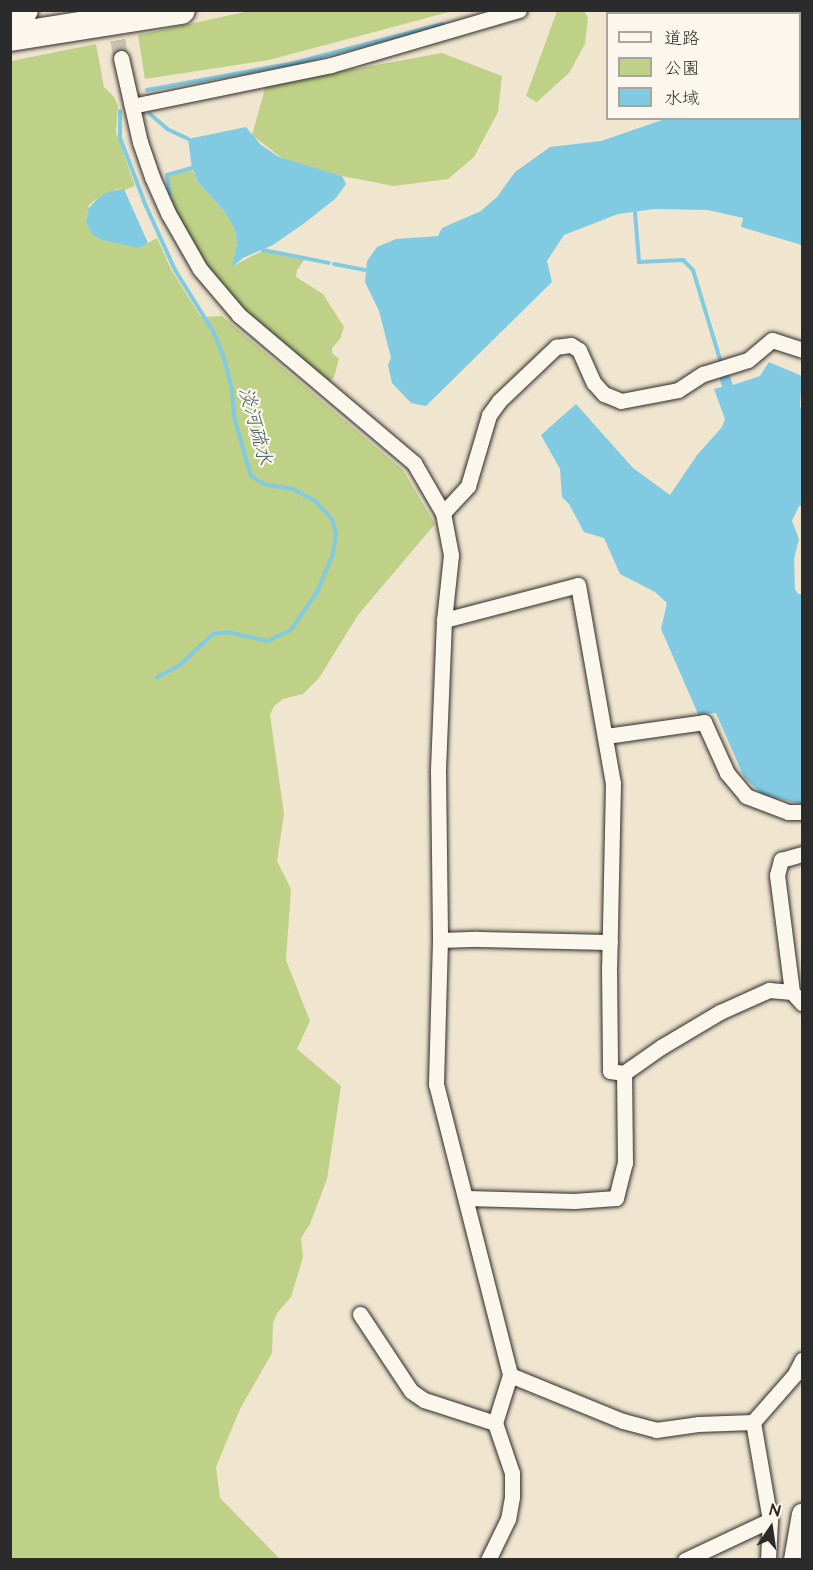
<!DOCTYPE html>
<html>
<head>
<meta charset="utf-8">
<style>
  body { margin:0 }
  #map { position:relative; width:813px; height:1570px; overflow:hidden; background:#f0e5cf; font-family:"Architects Daughter","Klee One",sans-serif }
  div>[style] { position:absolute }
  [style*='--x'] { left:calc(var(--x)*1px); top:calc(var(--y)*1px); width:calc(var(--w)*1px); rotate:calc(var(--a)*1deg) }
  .green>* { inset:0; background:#bfd186 }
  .water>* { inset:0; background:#81cbe2 }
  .stream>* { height:4px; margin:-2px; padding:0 2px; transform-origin:2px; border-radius:2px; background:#81cbe2 }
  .minor-tunnel>* { height:15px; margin-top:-7.5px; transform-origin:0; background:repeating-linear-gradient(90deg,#c9c0ae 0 15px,transparent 0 23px) }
  .roads { filter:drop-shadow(0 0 2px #2b2b2b) drop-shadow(0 0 2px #2b2b2b) }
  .minor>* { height:15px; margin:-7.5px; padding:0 7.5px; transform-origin:7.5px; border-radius:7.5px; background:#fbf7ec }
  .tertiary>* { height:20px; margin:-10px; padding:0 10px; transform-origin:10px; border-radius:10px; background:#fbf7ec }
  .motorway>* { height:28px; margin:-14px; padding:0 14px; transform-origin:14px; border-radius:14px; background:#fbf7ec }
  span { translate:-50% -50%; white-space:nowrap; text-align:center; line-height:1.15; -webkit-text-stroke:4.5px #fbf7ec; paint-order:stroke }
  .water-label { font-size:20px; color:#455b62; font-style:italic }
  .frame { position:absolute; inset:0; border:12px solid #2b2b2b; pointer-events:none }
  .legend { position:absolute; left:606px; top:12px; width:195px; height:108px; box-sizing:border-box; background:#fbf7ec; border:2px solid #a8a59f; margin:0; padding:8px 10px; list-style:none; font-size:18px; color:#2b2b2b }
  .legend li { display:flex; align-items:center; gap:12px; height:30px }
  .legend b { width:30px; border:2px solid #a8a59f }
  .north { position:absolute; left:741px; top:1498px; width:60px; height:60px; -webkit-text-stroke:4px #fbf7ec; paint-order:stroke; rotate:13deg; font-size:16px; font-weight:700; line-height:24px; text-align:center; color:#2b2b2b }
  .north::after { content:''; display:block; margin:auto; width:21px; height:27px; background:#2b2b2b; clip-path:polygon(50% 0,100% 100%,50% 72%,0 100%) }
</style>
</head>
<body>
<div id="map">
  <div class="green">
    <i style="clip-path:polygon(254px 10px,453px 10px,453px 11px,269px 60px,145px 79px,138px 35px)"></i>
    <i style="clip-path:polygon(557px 11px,584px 11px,588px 18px,585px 44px,569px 73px,537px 102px,526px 96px)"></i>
    <i style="clip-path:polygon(96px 44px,104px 87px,114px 97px,118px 106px,116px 132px,135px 186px,125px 190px,117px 189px,99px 197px,89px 205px,86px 219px,139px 248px,157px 238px,172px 271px,201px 317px,222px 316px,403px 470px,435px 524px,358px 615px,319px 678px,303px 694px,283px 699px,274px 706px,270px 715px,284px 814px,277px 861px,291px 889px,286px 960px,310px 1021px,297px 1049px,341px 1086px,327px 1179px,310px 1224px,301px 1238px,303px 1257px,291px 1297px,277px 1313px,273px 1323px,272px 1353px,240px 1409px,216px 1467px,220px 1498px,280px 1559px,11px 1560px,11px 61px)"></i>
    <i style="clip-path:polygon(442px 53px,502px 76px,498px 112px,474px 157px,448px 179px,394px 186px,342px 176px,283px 159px,252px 135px,266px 85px)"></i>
    <i style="clip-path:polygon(192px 170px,198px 182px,224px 211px,235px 230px,237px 243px,233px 266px,262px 251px,304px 260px,297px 270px,296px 277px,323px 294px,344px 327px,340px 339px,332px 348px,332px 353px,339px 359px,334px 377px,329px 382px,247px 312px,199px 258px,167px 197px,171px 196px,168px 176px)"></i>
  </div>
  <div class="water">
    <i style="clip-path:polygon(802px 69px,802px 245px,741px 227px,743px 218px,708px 210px,654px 209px,618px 214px,564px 235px,547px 261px,552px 282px,426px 406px,411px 403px,392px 383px,388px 365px,391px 358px,379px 311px,365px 282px,367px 261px,377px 247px,396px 239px,438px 236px,442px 228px,481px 211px,497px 197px,515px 172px,550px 147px,601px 141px,665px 119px,800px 118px,800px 71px)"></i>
    <i style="clip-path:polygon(246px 127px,261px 145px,279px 157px,342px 176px,346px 184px,336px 198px,306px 222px,273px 245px,243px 258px,232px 267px,237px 243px,235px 230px,224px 211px,198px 182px,192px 168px,188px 139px)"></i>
    <i style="clip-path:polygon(124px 189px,148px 243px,139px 248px,102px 240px,92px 234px,86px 222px,88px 209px,99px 197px,111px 191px)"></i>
    <i style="clip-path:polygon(769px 362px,802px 376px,800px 406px,802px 411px,802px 506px,799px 506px,792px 521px,799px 539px,794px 559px,795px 589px,798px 594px,802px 594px,802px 804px,763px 795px,744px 777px,716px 713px,698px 714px,661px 629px,667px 603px,655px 592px,620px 574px,604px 538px,584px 532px,569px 504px,562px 497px,560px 469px,541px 435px,576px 404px,633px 468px,670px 495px,697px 455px,722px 427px,725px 419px,714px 389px,722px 387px,719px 376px,729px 373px,733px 385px,760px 376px)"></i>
  </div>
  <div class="stream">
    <i style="--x:801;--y:10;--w:6;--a:81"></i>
    <i style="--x:147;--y:90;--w:149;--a:-10.4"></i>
    <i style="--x:294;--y:63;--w:154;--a:-14.7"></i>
    <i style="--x:120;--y:111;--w:27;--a:90"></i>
    <i style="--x:120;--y:138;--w:73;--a:69.1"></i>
    <i style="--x:146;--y:206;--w:70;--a:65.6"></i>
    <i style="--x:175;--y:270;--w:74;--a:58.2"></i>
    <i style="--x:214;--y:333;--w:27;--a:68"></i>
    <i style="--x:224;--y:358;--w:32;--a:76"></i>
    <i style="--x:232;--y:389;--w:28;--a:86"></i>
    <i style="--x:234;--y:417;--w:61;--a:73.9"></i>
    <i style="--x:251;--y:476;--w:17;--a:31"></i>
    <i style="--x:266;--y:485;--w:27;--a:8"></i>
    <i style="--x:293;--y:489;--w:26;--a:29"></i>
    <i style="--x:316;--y:502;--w:23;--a:47"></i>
    <i style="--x:332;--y:519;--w:16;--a:75"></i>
    <i style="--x:336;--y:534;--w:20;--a:99"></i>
    <i style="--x:333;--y:554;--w:41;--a:112.8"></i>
    <i style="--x:317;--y:592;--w:46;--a:124.4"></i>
    <i style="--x:291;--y:630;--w:26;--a:155"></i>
    <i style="--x:267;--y:641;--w:39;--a:-167"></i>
    <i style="--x:229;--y:632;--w:16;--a:173"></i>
    <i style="--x:213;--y:634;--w:45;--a:136.8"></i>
    <i style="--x:180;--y:665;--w:26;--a:152"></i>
    <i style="--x:150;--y:114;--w:23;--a:41"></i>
    <i style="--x:167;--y:129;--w:23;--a:25"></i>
    <i style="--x:168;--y:195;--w:2;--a:-27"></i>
    <i style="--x:170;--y:194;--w:19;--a:-99"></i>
    <i style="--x:167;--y:175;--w:26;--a:-16"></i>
    <i style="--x:635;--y:212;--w:50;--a:85.4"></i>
    <i style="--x:639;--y:262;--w:44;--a:-2.6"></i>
    <i style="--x:683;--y:260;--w:14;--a:45"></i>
    <i style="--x:693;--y:270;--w:97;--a:73.2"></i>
    <i style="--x:263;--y:250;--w:67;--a:11.1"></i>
    <i style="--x:334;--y:264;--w:32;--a:11"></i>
  </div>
  <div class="minor-tunnel">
    <i style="--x:114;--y:17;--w:42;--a:80.3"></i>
  </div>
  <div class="roads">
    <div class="minor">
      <i style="--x:121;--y:58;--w:86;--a:77.3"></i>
      <i style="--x:140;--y:142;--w:37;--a:71"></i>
      <i style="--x:152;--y:177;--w:39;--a:66"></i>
      <i style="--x:168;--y:213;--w:64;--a:60.3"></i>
      <i style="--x:200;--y:269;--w:60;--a:49.7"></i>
      <i style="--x:239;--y:315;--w:229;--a:40.2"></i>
      <i style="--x:414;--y:463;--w:58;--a:59.9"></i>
      <i style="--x:443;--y:513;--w:43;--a:79.2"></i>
      <i style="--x:451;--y:555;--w:65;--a:96.1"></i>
      <i style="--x:444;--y:620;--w:151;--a:92.3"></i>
      <i style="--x:438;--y:771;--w:169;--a:89.3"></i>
      <i style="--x:440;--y:940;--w:144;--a:91.6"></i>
      <i style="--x:436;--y:1084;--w:300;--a:75.7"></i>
      <i style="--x:510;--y:1375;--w:50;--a:107.4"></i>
      <i style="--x:495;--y:1423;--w:53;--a:71.2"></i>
      <i style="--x:512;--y:1473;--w:24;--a:90"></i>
      <i style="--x:512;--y:1497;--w:22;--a:100"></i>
      <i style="--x:508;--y:1519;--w:46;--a:116"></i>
      <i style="--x:132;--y:106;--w:203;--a:-11.6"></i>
      <i style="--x:331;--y:65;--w:196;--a:-16.3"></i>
      <i style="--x:443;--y:513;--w:37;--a:-47"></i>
      <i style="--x:468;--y:486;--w:74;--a:-73.5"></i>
      <i style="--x:489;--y:415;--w:17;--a:-54"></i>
      <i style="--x:499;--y:401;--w:79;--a:-43.5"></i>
      <i style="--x:556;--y:347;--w:15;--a:-8"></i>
      <i style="--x:571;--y:345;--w:9;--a:32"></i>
      <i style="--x:579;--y:350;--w:36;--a:66"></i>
      <i style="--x:594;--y:383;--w:15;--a:48"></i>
      <i style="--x:604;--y:394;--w:18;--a:22"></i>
      <i style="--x:621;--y:401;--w:58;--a:-10.9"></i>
      <i style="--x:678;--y:390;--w:30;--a:-33"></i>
      <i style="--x:703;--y:374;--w:47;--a:-17.3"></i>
      <i style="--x:748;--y:360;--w:31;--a:-40"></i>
      <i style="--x:772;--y:340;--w:32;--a:18"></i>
      <i style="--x:444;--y:620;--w:138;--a:-14.6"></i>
      <i style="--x:578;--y:585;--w:201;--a:80"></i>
      <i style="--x:613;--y:783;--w:184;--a:91.2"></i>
      <i style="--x:609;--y:967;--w:104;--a:89.4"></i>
      <i style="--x:610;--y:1071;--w:14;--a:8"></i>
      <i style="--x:624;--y:1073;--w:45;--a:-35.1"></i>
      <i style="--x:661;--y:1047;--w:69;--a:-30.7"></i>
      <i style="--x:720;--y:1012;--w:54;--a:-24.2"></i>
      <i style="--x:769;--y:990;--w:23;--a:5"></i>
      <i style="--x:792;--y:992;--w:15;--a:48"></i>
      <i style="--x:606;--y:736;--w:99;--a:-8.1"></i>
      <i style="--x:704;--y:722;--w:56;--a:65.7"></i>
      <i style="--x:727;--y:773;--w:30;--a:50"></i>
      <i style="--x:746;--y:796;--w:45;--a:20.9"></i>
      <i style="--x:788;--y:812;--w:14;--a:0"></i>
      <i style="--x:440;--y:940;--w:37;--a:-2"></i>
      <i style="--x:477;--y:939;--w:133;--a:1.3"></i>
      <i style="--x:792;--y:992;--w:118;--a:-97.3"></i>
      <i style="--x:777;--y:875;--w:16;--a:-75"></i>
      <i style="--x:781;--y:860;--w:22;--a:-16"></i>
      <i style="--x:467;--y:1198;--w:107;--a:1.6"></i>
      <i style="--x:574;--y:1201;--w:42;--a:-4.1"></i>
      <i style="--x:616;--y:1198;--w:36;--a:-76"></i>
      <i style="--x:625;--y:1163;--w:90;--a:-90.6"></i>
      <i style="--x:360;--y:1314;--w:92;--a:56.5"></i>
      <i style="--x:411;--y:1391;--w:16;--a:35"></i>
      <i style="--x:424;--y:1400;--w:75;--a:17.9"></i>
      <i style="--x:510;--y:1375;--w:122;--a:22.2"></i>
      <i style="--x:623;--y:1421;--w:34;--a:15"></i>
      <i style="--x:656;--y:1430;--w:42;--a:-8.1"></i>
      <i style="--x:698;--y:1424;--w:55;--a:-2.1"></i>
      <i style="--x:753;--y:1422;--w:64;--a:-48.8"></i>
      <i style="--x:795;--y:1374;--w:16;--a:-63"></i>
      <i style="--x:753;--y:1422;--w:99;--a:80.2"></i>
      <i style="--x:770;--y:1520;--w:40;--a:92.9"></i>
      <i style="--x:685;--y:1560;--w:94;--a:-25.2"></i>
    </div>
    <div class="tertiary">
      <i style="--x:794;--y:1560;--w:47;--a:-80.1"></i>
    </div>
    <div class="motorway">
      <i style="--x:10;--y:12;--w:14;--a:-8"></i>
      <i style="--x:10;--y:37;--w:173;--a:-9"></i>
    </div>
  </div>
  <div class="water-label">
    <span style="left:255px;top:426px;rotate:75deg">淡河疏水</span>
  </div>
  <div class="frame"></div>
  <ul class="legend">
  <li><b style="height:8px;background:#fbf7ec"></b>道路</li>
  <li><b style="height:16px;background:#bfd186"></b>公園</li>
  <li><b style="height:16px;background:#81cbe2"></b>水域</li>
  </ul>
  <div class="north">N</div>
</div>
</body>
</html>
